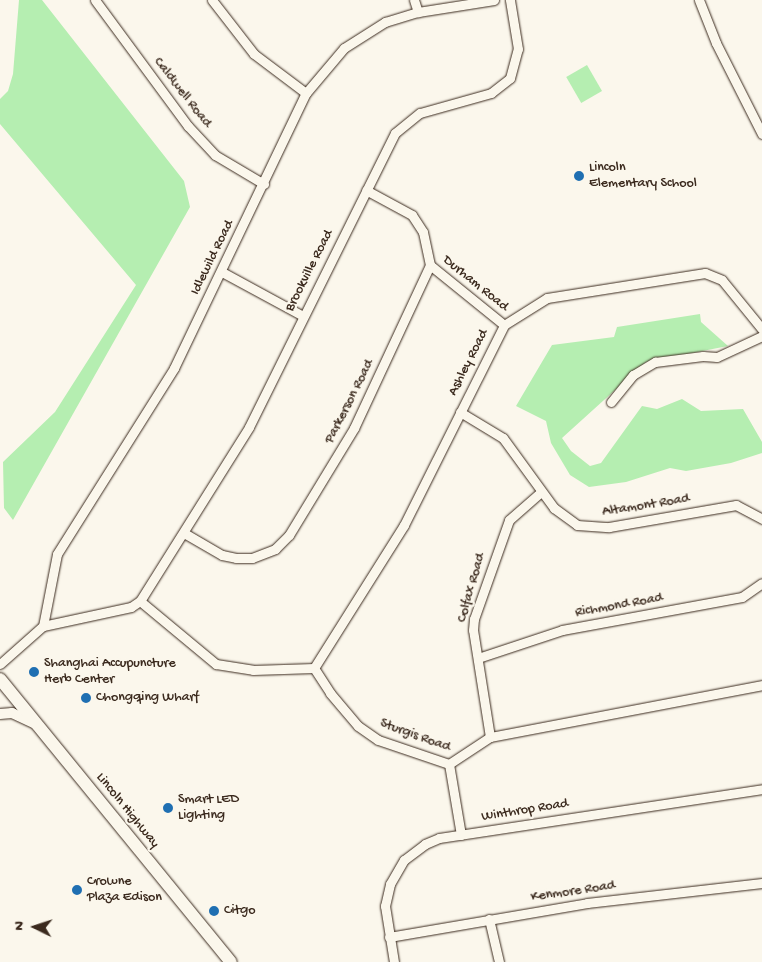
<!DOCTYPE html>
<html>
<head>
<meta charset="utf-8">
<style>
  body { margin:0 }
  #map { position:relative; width:762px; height:962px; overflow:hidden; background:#fbf7ec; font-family:"Gochi Hand",sans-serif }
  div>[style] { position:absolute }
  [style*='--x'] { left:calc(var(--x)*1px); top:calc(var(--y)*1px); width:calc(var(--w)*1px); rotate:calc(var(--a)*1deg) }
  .green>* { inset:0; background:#b5eeb1; transform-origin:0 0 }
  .roads { filter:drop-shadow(0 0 1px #3b2a1e) drop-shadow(0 0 1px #3b2a1e) }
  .minor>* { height:9px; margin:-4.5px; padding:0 4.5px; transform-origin:4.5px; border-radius:4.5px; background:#fbf7ec }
  .tertiary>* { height:10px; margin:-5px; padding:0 5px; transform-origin:5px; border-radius:5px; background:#fbf7ec }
  .secondary>* { height:12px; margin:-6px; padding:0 6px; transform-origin:6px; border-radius:6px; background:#fbf7ec }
  .dots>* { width:14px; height:14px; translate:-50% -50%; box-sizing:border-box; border:2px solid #fbf7ec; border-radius:50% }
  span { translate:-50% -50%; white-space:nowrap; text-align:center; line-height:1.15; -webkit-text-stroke:4.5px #fbf7ec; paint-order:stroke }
  .street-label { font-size:14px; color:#3b2a1e }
  .poi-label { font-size:14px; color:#3b2a1e }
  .left { translate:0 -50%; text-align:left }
  .north { position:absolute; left:10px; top:902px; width:50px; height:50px; -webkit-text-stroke:4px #fbf7ec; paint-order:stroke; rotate:274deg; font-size:14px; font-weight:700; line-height:20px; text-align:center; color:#3b2a1e }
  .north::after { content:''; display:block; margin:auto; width:18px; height:22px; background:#3b2a1e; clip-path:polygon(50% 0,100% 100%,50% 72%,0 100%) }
</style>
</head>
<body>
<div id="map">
  <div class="green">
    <i style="clip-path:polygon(19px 0,42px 0,184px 181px,190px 207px,13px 520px,4px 508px,3px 462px,55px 412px,136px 285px,0 124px,0 99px,8px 91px,13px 74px)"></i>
    <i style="left:587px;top:65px;width:30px;height:24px;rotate:60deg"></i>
    <i style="clip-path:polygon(700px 314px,701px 322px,728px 346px,646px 362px,562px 438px,571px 451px,590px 466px,601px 463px,642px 406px,657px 409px,682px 399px,701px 411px,743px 409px,762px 442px,762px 453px,731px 463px,686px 471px,670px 468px,626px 482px,589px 487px,570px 475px,551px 443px,546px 421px,516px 406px,552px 345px,614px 337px,617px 327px)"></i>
  </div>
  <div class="roads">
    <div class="minor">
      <i style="--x:95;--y:0;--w:157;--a:53.6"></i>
      <i style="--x:188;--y:126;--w:40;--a:47"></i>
      <i style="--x:215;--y:155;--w:57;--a:30.6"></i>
      <i style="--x:212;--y:0;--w:68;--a:52.1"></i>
      <i style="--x:254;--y:54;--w:65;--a:36.9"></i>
      <i style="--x:414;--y:0;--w:13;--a:72"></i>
      <i style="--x:699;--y:0;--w:46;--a:68.4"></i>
      <i style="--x:716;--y:43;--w:102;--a:63.2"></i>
      <i style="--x:430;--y:265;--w:95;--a:39"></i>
      <i style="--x:222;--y:272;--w:92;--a:28.5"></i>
      <i style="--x:611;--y:402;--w:35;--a:-51"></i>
      <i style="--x:633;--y:375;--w:26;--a:-31"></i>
      <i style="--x:655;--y:362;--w:48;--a:-7.1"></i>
      <i style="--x:703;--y:356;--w:14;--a:4"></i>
      <i style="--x:717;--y:357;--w:50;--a:-25"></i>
      <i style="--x:460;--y:412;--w:50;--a:31.2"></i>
      <i style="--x:503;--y:438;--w:87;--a:53.9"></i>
      <i style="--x:554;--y:508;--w:29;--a:36"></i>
      <i style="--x:577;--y:525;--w:32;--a:4"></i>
      <i style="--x:609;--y:527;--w:129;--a:-9.8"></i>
      <i style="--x:736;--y:505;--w:30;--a:28"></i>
      <i style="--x:184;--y:533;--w:44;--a:30.1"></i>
      <i style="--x:222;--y:555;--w:14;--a:12"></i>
      <i style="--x:236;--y:558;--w:16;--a:0"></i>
      <i style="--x:252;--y:558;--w:25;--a:-21"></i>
      <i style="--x:275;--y:549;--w:20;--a:-45"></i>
      <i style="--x:289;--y:535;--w:125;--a:-58.7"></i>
      <i style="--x:354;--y:428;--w:180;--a:-65"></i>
      <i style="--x:430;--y:265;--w:34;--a:-102"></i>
      <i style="--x:423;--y:232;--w:20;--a:-123"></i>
      <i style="--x:412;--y:215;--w:52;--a:-151.5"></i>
      <i style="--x:140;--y:601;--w:99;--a:39.7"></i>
      <i style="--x:216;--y:664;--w:37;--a:9"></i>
      <i style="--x:253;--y:670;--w:61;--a:-1.9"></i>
      <i style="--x:43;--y:626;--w:73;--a:-79"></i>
      <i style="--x:57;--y:554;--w:220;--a:-57.8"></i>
      <i style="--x:174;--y:368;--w:305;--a:-64.4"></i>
      <i style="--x:306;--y:93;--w:59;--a:-49.8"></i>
      <i style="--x:344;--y:48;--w:49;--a:-32.4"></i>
      <i style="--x:385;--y:22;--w:34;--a:-17"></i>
      <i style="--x:418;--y:12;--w:77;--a:-9"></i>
      <i style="--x:478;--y:658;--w:89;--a:-18.4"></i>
      <i style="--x:562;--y:630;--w:183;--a:-10.4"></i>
      <i style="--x:742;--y:597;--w:24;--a:-35"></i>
      <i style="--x:0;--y:664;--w:57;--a:-41.5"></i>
      <i style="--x:43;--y:626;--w:90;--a:-12.2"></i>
      <i style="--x:131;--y:607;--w:11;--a:-34"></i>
      <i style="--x:140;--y:601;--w:205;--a:-57.9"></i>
      <i style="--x:249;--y:427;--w:328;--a:-63.6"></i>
      <i style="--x:395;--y:133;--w:32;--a:-39"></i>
      <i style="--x:420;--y:113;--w:74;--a:-15.7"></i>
      <i style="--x:491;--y:93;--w:24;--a:-38"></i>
      <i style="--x:510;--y:78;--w:30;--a:-75"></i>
      <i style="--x:518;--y:49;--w:50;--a:-99.3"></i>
      <i style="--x:314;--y:668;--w:169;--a:-57.8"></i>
      <i style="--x:404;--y:525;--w:224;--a:-63.4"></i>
      <i style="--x:504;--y:325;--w:51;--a:-32.1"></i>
      <i style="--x:547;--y:298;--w:160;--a:-9"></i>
      <i style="--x:705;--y:273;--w:18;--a:22"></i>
      <i style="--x:722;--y:280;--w:63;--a:50.8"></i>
      <i style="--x:314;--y:668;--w:30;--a:57"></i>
      <i style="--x:330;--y:693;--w:43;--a:49.7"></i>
      <i style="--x:358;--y:726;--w:24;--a:35"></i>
      <i style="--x:378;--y:740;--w:75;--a:18.7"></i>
      <i style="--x:490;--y:737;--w:108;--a:-99"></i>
      <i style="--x:473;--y:630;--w:11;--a:-85"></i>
      <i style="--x:474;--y:619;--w:105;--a:-70.5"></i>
      <i style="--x:509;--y:520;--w:43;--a:-41.2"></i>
      <i style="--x:449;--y:764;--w:49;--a:-33.4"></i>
      <i style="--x:490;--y:737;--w:277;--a:-10.8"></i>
      <i style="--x:449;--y:764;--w:72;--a:80.4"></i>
      <i style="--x:489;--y:919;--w:44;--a:76.9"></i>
      <i style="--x:389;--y:937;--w:201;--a:-9.7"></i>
      <i style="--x:587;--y:903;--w:176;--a:-6.5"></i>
      <i style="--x:394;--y:962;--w:57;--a:-99.1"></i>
      <i style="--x:385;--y:906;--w:23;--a:-77"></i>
      <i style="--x:390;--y:884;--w:28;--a:-60"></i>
      <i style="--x:404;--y:860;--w:26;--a:-37"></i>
      <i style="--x:425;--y:844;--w:15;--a:-23"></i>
      <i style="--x:439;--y:838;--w:327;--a:-8.6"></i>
    </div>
    <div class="tertiary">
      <i style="--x:0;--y:714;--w:12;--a:-5"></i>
      <i style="--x:12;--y:713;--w:26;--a:25"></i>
    </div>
    <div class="secondary">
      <i style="--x:0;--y:679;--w:365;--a:50.8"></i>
    </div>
  </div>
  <div class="dots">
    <i style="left:579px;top:176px;background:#1f6fb2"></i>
    <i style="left:34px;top:672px;background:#1f6fb2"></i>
    <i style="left:86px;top:698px;background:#1f6fb2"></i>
    <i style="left:168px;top:808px;background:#1f6fb2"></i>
    <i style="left:77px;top:890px;background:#1f6fb2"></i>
    <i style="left:214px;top:911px;background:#1f6fb2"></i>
  </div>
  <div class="street-label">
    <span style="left:182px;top:93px;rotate:52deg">Caldwell Road</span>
    <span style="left:213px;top:258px;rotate:-64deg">Idlewild Road</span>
    <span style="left:310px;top:271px;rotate:-63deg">Brookville Road</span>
    <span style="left:475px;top:284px;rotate:39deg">Durham Road</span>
    <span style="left:469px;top:363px;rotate:-63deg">Ashley Road</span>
    <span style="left:350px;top:402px;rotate:-63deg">Parkerson Road</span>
    <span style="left:646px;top:506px;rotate:-9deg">Altamont Road</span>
    <span style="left:472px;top:588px;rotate:-74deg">Colfax Road</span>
    <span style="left:619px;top:606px;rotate:-10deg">Richmond Road</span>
    <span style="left:415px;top:736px;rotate:20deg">Sturgis Road</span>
    <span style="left:127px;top:811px;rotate:51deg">Lincoln Highway</span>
    <span style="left:525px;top:811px;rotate:-9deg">Winthrop Road</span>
    <span style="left:573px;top:892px;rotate:-8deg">Kenmore Road</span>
  </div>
  <div class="poi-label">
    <span class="left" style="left:589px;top:176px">Lincoln<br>Elementary School</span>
    <span class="left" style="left:44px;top:672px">Shanghai Accupuncture<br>Herb Center</span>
    <span class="left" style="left:96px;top:698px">Chongqing Wharf</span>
    <span class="left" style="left:178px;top:808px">Smart LED<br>Lighting</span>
    <span class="left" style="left:87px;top:890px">Crowne<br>Plaza Edison</span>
    <span class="left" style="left:224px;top:911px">Citgo</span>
  </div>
  <div class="north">N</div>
</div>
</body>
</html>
